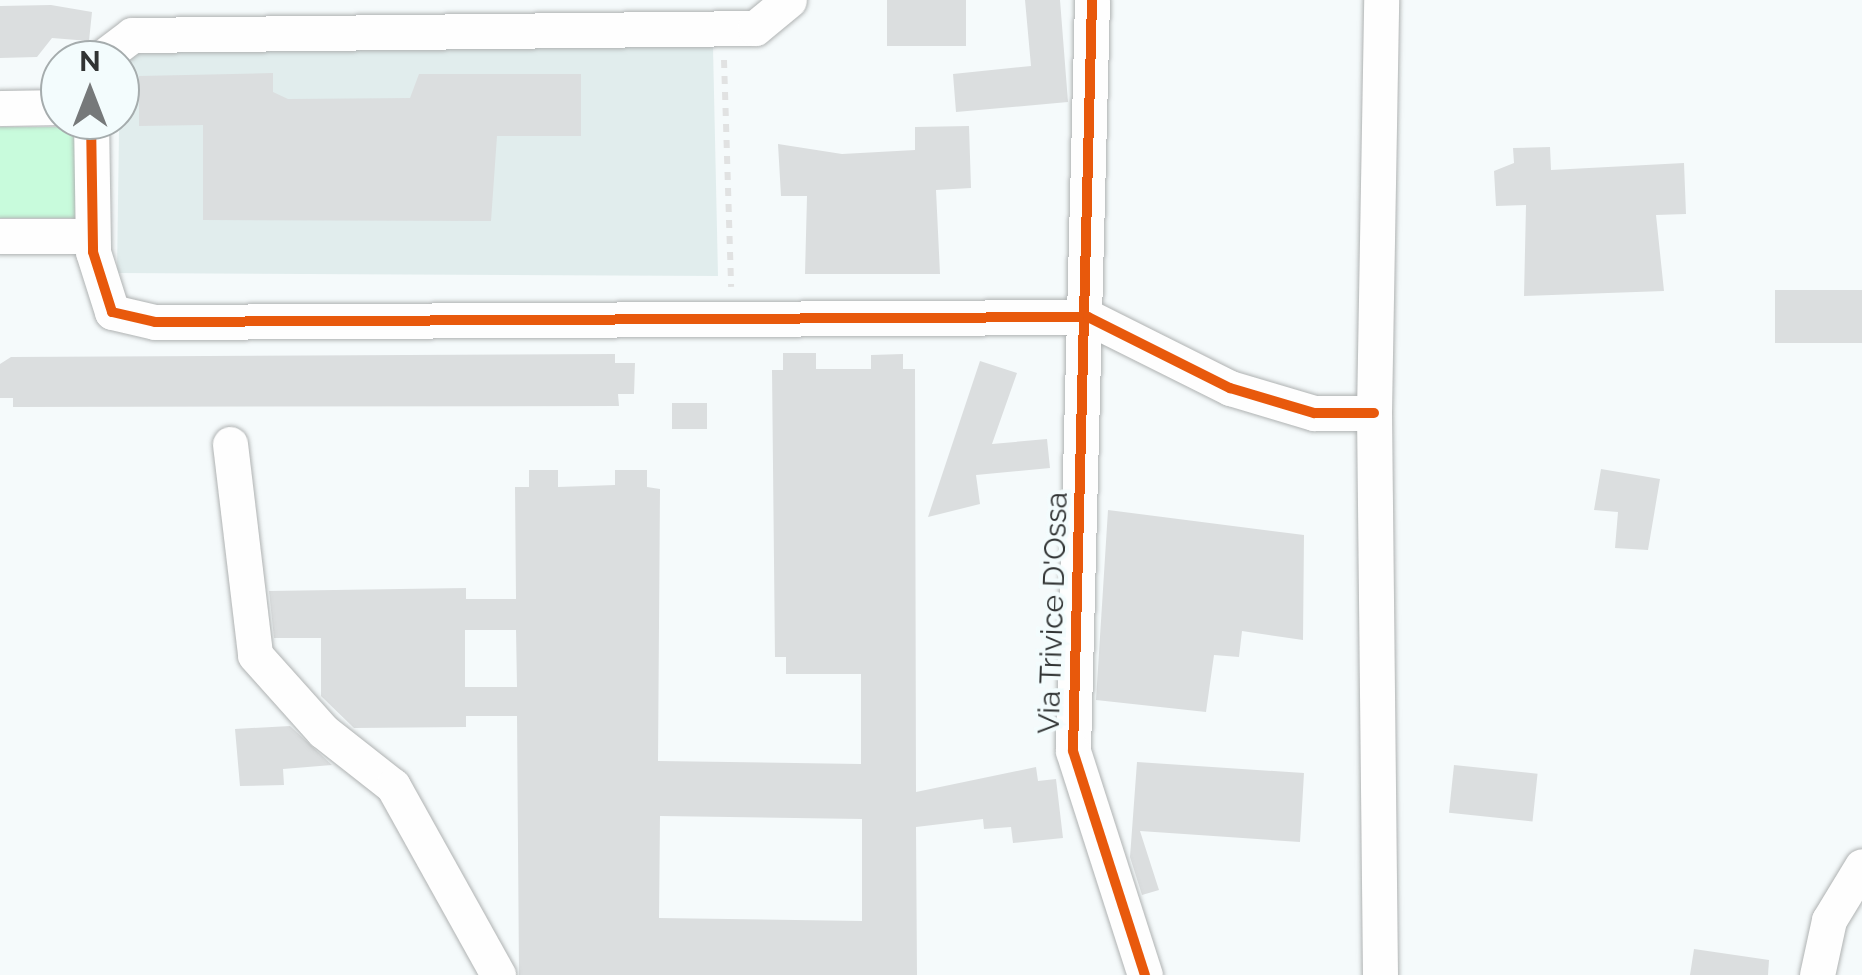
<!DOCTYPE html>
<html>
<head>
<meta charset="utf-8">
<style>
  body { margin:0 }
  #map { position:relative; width:1862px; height:975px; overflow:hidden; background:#f5fafb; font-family:Raleway,sans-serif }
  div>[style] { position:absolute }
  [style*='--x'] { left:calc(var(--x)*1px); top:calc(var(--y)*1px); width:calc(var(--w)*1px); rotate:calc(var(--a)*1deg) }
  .built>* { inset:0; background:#e1eded }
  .green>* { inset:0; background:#c8fbdc; transform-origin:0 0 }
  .building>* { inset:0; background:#dbdedf; transform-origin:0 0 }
  .path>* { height:6px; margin-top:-3px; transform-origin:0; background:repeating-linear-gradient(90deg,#e1e2e2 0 8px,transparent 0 16px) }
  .roads { filter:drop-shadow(0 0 2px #afb2b2) drop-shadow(0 0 2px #afb2b2) }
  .minor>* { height:35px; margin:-17.5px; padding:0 17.5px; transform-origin:17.5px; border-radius:17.5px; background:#fefefe }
  .cycleway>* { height:10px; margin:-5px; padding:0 5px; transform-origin:5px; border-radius:5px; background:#e8590c }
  span { translate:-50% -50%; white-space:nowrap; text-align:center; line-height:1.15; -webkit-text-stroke:8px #f3fcfd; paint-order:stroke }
  .street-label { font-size:30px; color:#313434 }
  .north { position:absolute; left:40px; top:40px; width:100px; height:100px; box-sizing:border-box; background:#f3fcfd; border:2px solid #a5acad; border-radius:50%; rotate:0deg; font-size:28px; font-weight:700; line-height:40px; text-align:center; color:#313434 }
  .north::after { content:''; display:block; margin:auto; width:35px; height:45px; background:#76797a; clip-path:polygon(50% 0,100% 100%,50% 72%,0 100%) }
</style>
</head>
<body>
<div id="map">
  <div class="built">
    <i style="clip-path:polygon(204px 45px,713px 47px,718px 276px,117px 273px,120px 60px,135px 50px)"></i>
  </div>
  <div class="green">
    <i style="left:0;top:127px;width:75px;height:91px"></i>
  </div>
  <div class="building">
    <i style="left:887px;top:0;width:79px;height:46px"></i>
    <i style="clip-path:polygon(1025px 0,1060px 0,1068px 102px,956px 112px,953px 74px,1031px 66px)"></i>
    <i style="clip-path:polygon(51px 5px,92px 12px,89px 41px,52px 38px,37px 57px,0 58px,0 6px)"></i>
    <i style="clip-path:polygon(273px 73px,273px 92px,288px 99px,410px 98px,419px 74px,581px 74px,581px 136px,497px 136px,491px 221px,203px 220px,203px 125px,139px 126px,139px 76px)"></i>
    <i style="clip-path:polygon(969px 126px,971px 188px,936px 190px,940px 274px,805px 274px,807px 196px,781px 196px,778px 144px,842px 154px,915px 150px,915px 127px)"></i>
    <i style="clip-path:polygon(1550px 147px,1551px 170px,1684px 163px,1686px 214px,1656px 215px,1664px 291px,1524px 296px,1526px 205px,1496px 206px,1494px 171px,1514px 163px,1513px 148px)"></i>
    <i style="left:1862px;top:290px;width:53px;height:87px;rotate:90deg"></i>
    <i style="clip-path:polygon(evenodd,783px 353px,816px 353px,816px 369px,871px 369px,871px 355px,903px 354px,903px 369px,915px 369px,916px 792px,1036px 767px,1038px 781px,1056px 779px,1063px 838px,1013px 843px,1011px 827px,984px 829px,983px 819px,916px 827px,917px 975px,519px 975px,517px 716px,466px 716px,466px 727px,354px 728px,321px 696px,321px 638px,274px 638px,269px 591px,466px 588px,466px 599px,516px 599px,515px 487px,529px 487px,529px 470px,558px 470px,558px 487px,615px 485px,615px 470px,647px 470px,647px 487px,660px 489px,658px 761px,861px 764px,861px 674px,786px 674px,786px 657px,775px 657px,772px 370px,783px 370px,783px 353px,465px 630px,516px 630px,517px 687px,465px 687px,465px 630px,783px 353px,660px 816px,862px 819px,862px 921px,659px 918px,660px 816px)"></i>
    <i style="clip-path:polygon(615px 354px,615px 363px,635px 363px,634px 394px,618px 394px,619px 406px,13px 407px,13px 398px,0 398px,0 364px,11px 357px)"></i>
    <i style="clip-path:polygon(980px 361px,1017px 373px,992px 444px,1047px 439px,1050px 468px,976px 475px,980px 504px,928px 517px)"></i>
    <i style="left:672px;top:403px;width:35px;height:26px"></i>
    <i style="clip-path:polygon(1601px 469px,1660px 479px,1648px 550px,1615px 548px,1618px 512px,1594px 510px)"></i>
    <i style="clip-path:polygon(1108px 510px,1304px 535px,1303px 640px,1242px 631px,1239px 657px,1214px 655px,1206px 712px,1096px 700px)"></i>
    <i style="clip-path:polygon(290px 726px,332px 765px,283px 769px,284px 785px,240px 786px,235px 729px)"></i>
    <i style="clip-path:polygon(1137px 762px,1304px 773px,1300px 842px,1140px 831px,1159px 890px,1142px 895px,1130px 857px)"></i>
    <i style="left:1454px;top:765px;width:84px;height:48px;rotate:6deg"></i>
    <i style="clip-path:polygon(1694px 949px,1769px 960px,1768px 975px,1690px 975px)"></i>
  </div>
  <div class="path">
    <i style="--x:724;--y:60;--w:227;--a:88.2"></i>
  </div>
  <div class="roads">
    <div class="minor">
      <i style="--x:1092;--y:0;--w:751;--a:91.45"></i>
      <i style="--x:1073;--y:751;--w:235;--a:72.2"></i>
      <i style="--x:99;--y:60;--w:41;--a:-37.1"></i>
      <i style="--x:132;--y:35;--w:623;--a:-0.64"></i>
      <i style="--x:755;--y:28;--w:44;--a:-39.5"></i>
      <i style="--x:0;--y:108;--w:60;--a:-1"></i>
      <i style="--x:91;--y:120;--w:132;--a:89.1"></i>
      <i style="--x:93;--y:252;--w:63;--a:72.4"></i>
      <i style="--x:112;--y:312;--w:44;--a:13.1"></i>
      <i style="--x:155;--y:322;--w:933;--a:-0.31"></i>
      <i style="--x:1088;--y:317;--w:159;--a:26.6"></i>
      <i style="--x:1230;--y:388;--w:88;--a:16.6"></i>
      <i style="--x:1314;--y:413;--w:60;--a:0"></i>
      <i style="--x:0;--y:236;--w:92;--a:0"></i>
      <i style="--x:230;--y:444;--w:212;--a:83.2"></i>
      <i style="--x:255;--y:655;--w:102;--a:48.2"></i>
      <i style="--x:323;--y:731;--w:89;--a:38.2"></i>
      <i style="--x:393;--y:786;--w:216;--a:60.9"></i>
      <i style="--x:1380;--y:975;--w:562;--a:-90.61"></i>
      <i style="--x:1374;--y:413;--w:413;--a:-89"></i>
      <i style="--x:1817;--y:975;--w:56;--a:-77.7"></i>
      <i style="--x:1829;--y:920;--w:63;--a:-58.6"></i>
    </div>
  </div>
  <div class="cycleway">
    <i style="--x:1092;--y:0;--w:751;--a:91.45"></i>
    <i style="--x:1073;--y:751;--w:235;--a:72.2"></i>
    <i style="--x:91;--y:120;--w:132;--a:89.1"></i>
    <i style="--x:93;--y:252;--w:63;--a:72.4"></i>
    <i style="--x:112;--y:312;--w:44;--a:13.1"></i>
    <i style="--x:155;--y:322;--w:933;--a:-0.31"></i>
    <i style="--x:1088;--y:317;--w:159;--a:26.6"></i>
    <i style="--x:1230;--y:388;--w:88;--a:16.6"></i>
    <i style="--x:1314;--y:413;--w:60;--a:0"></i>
  </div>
  <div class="street-label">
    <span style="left:1053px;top:613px;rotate:-88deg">Via Trivice D'Ossa</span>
  </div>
  <div class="north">N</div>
</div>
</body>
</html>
